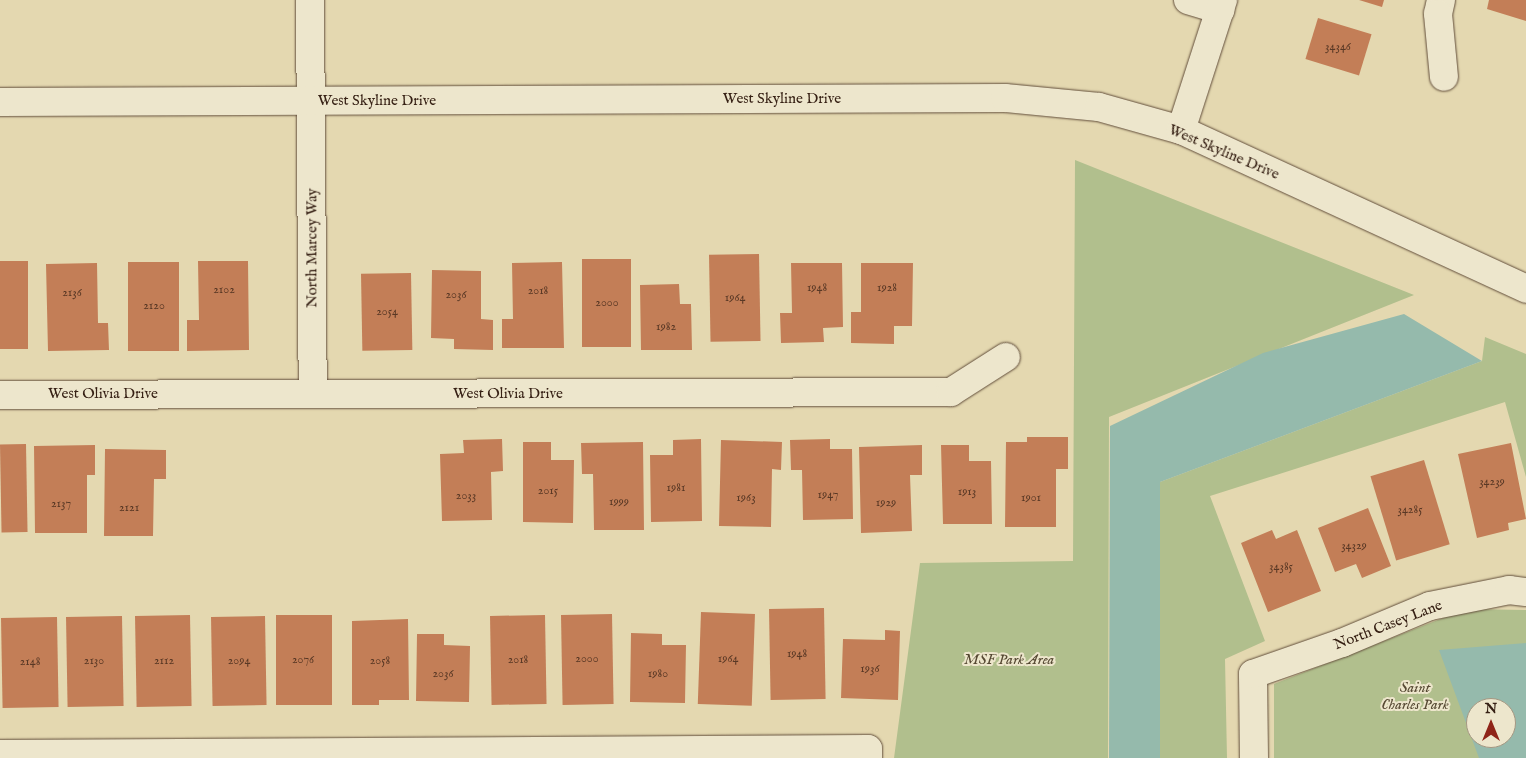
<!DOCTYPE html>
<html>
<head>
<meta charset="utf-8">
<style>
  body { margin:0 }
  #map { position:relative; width:1526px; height:758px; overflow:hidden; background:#e4d8b0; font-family:"IM FELL English",serif }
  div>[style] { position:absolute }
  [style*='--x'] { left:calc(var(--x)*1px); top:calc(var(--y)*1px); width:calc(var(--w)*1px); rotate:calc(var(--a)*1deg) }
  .green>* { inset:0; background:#b1bf8d }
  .water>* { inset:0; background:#95baac }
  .building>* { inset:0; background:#c37e57; transform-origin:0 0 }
  .roads { filter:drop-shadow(0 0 1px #624e3b) drop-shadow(0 0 1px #624e3b) }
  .minor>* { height:28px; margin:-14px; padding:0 14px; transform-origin:14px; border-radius:14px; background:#ede6cc }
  span { translate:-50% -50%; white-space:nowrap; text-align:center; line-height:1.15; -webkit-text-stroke:4px #ede6cc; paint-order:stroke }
  .number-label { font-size:12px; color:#593825 }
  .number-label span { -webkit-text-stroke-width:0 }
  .street-label { font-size:15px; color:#362014 }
  .park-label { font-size:15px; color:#554832; font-style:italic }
  .north { position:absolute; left:1466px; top:698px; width:50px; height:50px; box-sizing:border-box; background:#ede6cc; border:1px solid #a49782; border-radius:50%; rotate:0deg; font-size:14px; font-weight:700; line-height:20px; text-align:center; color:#362014 }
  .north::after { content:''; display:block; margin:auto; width:18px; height:22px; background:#8f2418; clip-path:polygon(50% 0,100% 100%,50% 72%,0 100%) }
</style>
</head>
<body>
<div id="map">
  <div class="green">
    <i style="clip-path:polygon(1075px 160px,1414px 295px,1109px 417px,1108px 758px,894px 758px,920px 563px,1073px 561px)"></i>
    <i style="clip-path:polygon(1485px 337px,1526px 354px,1526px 477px,1505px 402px,1210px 496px,1265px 641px,1225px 659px,1227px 758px,1160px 758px,1160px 482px,1482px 361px)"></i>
    <i style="clip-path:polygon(evenodd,1466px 609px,1526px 610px,1526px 758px,1274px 758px,1274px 684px,1466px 609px,1476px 708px,1506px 708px,1506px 738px,1476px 738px,1476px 708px)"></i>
  </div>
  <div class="water">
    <i style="clip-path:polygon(1404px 314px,1482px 361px,1160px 482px,1160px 758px,1109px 758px,1110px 426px,1263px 353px)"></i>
    <i style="clip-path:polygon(evenodd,1526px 643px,1526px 758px,1479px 758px,1439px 650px,1526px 643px,1476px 708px,1506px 708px,1506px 738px,1476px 738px,1476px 708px)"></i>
  </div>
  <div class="building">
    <i style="clip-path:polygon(1359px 0,1384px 0,1382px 7px)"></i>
    <i style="clip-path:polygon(1489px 0,1526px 0,1526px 21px,1487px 9px)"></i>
    <i style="left:1318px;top:18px;width:56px;height:43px;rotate:17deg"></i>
    <i style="left:759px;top:254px;width:87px;height:50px;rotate:89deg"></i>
    <i style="left:582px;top:259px;width:49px;height:88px"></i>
    <i style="left:0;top:261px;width:28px;height:88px"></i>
    <i style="clip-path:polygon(198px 261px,248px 261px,249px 350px,187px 351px,187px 320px,199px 320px)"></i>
    <i style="left:128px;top:262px;width:51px;height:89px"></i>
    <i style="clip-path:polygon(562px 262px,564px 348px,502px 348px,502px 319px,513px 319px,512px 263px)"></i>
    <i style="clip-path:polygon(97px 263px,98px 323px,108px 323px,109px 350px,48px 351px,46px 264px)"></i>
    <i style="clip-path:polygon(791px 263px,842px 263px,843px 327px,823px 328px,824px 342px,781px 343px,780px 313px,792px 313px)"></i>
    <i style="clip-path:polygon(861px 263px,913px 263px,912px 326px,894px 326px,894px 344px,851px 343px,851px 312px,861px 312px)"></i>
    <i style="clip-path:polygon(432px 270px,481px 271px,481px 319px,493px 320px,493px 350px,454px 349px,454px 339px,431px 338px)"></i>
    <i style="left:411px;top:273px;width:77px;height:50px;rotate:89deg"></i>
    <i style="clip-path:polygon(679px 284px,680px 304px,691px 304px,692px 350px,641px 350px,640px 285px)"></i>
    <i style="clip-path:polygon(1027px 437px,1068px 437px,1068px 469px,1056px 469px,1056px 527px,1005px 527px,1006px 442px,1027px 442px)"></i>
    <i style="clip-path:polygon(502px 439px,503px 471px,491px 472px,492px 520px,442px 521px,440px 454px,464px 453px,463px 440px)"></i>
    <i style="clip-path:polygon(701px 439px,702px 521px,651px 522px,650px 455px,673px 455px,673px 440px)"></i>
    <i style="clip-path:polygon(830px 439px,830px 449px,852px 449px,853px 519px,803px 520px,802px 470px,791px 470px,790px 440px)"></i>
    <i style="clip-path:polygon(721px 440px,782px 442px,781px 470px,772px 469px,771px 527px,719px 526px)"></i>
    <i style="clip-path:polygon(523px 442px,551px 442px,551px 460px,574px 460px,573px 523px,523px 522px)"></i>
    <i style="clip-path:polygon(643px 442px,644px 530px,594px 530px,593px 474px,582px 474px,581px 443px)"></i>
    <i style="clip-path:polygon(1511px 443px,1526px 519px,1508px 523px,1509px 530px,1477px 538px,1458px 454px)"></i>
    <i style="left:26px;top:444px;width:88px;height:26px;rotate:89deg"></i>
    <i style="clip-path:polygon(95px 445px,95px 475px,87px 475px,87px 533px,35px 533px,34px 446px)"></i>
    <i style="clip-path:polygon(922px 445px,922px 475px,910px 475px,912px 531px,861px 533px,859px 447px)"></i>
    <i style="clip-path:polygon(941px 445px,969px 445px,969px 461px,991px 461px,992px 524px,943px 524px)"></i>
    <i style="clip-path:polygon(105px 449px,166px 450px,166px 479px,154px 479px,153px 536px,104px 536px)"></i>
    <i style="left:1424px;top:460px;width:88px;height:56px;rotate:73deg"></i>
    <i style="clip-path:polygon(1368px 508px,1391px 566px,1362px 578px,1356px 564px,1335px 572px,1318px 528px)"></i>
    <i style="clip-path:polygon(1272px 530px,1276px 539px,1297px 530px,1321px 591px,1268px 612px,1241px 543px)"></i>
    <i style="left:824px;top:608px;width:91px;height:55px;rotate:89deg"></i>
    <i style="left:701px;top:612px;width:54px;height:92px;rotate:2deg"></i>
    <i style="left:612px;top:614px;width:90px;height:51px;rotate:89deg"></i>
    <i style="left:190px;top:615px;width:91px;height:55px;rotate:89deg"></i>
    <i style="left:276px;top:615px;width:56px;height:90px"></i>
    <i style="left:545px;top:615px;width:89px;height:55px;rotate:89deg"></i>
    <i style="left:122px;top:616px;width:90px;height:56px;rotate:89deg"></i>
    <i style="left:265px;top:616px;width:89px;height:54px;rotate:89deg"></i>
    <i style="left:57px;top:617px;width:90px;height:56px;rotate:89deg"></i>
    <i style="clip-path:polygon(408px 619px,409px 700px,379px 700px,379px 705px,352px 705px,352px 621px)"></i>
    <i style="clip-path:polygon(885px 630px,900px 631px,898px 700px,841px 698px,843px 639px,885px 640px)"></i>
    <i style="clip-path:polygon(631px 633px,662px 634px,662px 645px,686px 645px,685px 703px,630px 702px)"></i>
    <i style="clip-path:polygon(417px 634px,444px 634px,444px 645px,470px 646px,469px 702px,416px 701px)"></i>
  </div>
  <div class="roads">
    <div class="minor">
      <i style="--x:310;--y:0;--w:394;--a:89.6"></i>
      <i style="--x:1188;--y:0;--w:34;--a:17"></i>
      <i style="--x:1441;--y:0;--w:14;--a:102"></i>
      <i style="--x:1438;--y:14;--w:63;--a:84.6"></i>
      <i style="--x:0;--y:102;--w:1005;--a:-0.23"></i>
      <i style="--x:1005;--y:98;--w:94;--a:5.5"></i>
      <i style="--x:1099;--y:107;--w:85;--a:15.7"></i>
      <i style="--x:1181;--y:130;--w:380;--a:24.7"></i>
      <i style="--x:1181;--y:130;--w:137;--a:-72.1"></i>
      <i style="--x:0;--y:395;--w:951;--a:-0.18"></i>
      <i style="--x:951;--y:392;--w:65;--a:-32.5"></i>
      <i style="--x:0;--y:754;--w:868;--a:-0.33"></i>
      <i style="--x:868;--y:749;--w:9;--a:90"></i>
      <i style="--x:1254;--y:758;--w:84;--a:-90.7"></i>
      <i style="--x:1253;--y:674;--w:94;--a:-19.2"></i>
      <i style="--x:1342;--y:643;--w:95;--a:-22.8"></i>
      <i style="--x:1430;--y:606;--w:81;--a:-11.4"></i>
      <i style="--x:1509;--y:590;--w:17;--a:7"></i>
    </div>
  </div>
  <div class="number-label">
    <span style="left:1338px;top:47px">34346</span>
    <span style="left:817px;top:288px">1948</span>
    <span style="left:887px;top:288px">1928</span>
    <span style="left:224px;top:290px">2102</span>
    <span style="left:538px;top:291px">2018</span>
    <span style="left:72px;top:293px">2136</span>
    <span style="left:456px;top:295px">2036</span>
    <span style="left:735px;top:298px">1964</span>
    <span style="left:607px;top:303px">2000</span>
    <span style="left:154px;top:306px">2120</span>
    <span style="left:387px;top:312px">2054</span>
    <span style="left:666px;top:327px">1982</span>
    <span style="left:1492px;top:482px">34239</span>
    <span style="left:676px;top:488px">1981</span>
    <span style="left:548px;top:491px">2015</span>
    <span style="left:967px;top:492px">1913</span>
    <span style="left:828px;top:495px">1947</span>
    <span style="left:466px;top:496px">2033</span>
    <span style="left:746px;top:498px">1963</span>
    <span style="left:1031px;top:498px">1901</span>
    <span style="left:619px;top:502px">1999</span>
    <span style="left:886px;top:503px">1929</span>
    <span style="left:61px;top:504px">2137</span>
    <span style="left:129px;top:508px">2121</span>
    <span style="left:1410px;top:510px">34285</span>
    <span style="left:1354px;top:546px">34329</span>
    <span style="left:1281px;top:567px">34385</span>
    <span style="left:797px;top:654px">1948</span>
    <span style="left:587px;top:659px">2000</span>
    <span style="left:728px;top:659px">1964</span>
    <span style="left:303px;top:660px">2076</span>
    <span style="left:518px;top:660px">2018</span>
    <span style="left:94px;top:661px">2130</span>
    <span style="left:164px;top:661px">2112</span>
    <span style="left:239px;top:661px">2094</span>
    <span style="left:380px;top:661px">2058</span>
    <span style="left:30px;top:662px">2148</span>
    <span style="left:870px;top:669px">1936</span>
    <span style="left:443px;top:674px">2036</span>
    <span style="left:658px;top:674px">1980</span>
  </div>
  <div class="street-label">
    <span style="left:782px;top:99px">West Skyline Drive</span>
    <span style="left:377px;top:101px">West Skyline Drive</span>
    <span style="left:1224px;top:152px;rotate:23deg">West Skyline Drive</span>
    <span style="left:312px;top:248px;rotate:-90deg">North Marcey Way</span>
    <span style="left:103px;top:394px">West Olivia Drive</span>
    <span style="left:508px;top:394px">West Olivia Drive</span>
    <span style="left:1388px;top:625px;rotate:-21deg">North Casey Lane</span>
  </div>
  <div class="park-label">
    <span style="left:1009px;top:660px">MSF Park Area</span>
    <span style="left:1415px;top:696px">Saint<br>Charles Park</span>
  </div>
  <div class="north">N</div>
</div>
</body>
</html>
